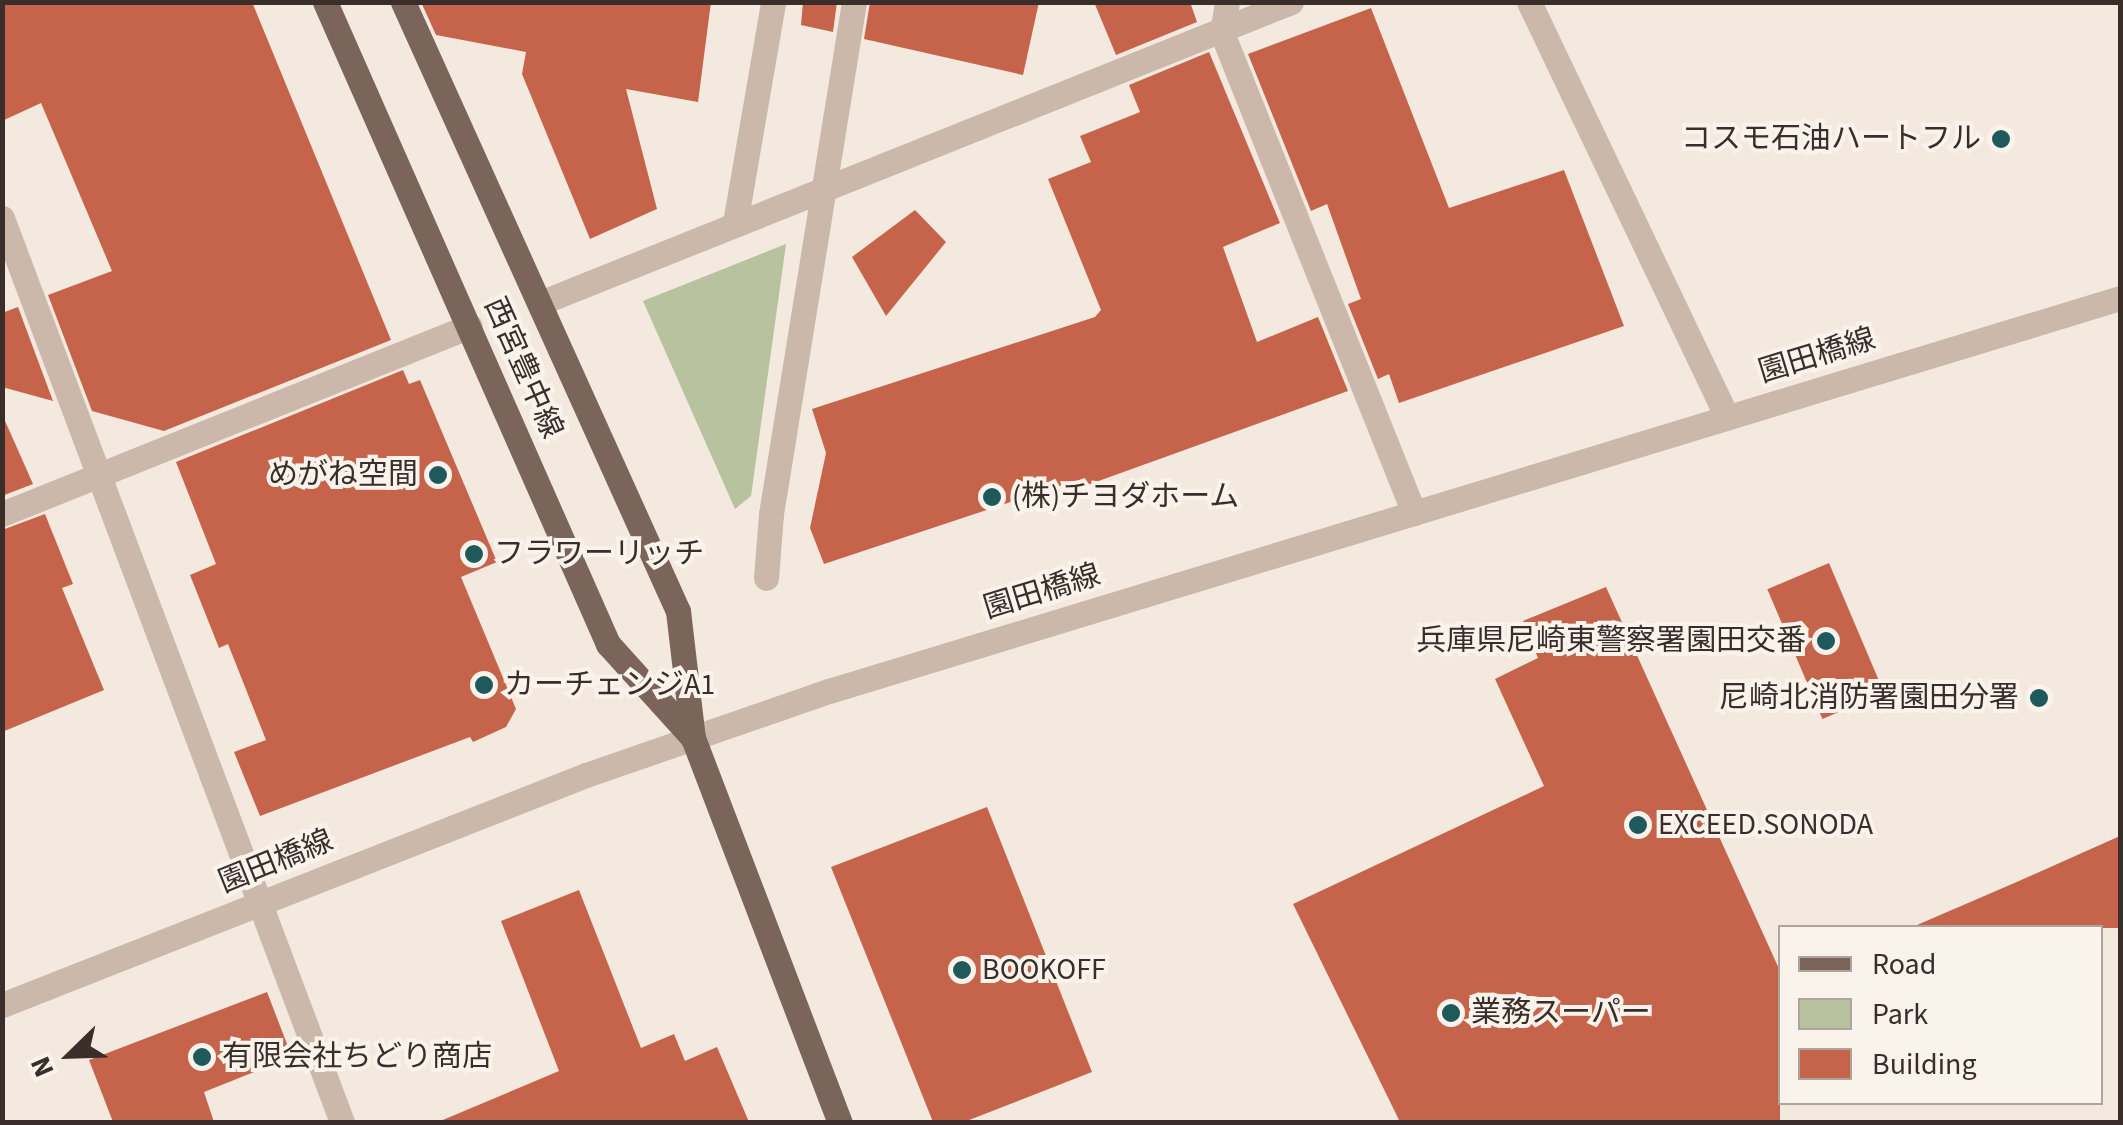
<!DOCTYPE html>
<html>
<head>
<meta charset="utf-8">
<style>
  body { margin:0 }
  #map { position:relative; width:2123px; height:1125px; overflow:hidden; background:#f3e9df; font-family:"Source Sans 3","Noto Sans JP",sans-serif }
  div>[style] { position:absolute }
  [style*='--x'] { left:calc(var(--x)*1px); top:calc(var(--y)*1px); width:calc(var(--w)*1px); rotate:calc(var(--a)*1deg) }
  .green>* { inset:0; background:#b8c29f }
  .building>* { inset:0; background:#c5644b; transform-origin:0 0 }
  .minor>* { height:25px; margin:-12.5px; padding:0 12.5px; transform-origin:12.5px; border-radius:12.5px; background:#cbb8ab }
  .major>* { height:25px; margin:-12.5px; padding:0 12.5px; transform-origin:12.5px; border-radius:12.5px; background:#7b655b }
  .dots>* { width:28px; height:28px; translate:-50% -50%; box-sizing:border-box; border:5px solid #faf3ec; border-radius:50% }
  span { translate:-50% -50%; white-space:nowrap; text-align:center; line-height:1.15; -webkit-text-stroke:8px #faf3ec; paint-order:stroke }
  .poi-label { font-size:30px; color:#392e2a }
  .right { translate:-100% -50%; text-align:right }
  .left { translate:0 -50%; text-align:left }
  .street-label { font-size:30px; color:#392e2a }
  .frame { position:absolute; inset:0; border:5px solid #392e2a; pointer-events:none }
  .legend { position:absolute; left:1778px; top:925px; width:325px; height:180px; box-sizing:border-box; background:#faf3ec; border:2px solid #ada49e; margin:0; padding:12px 18px; list-style:none; font-size:30px; color:#392e2a }
  .legend li { display:flex; align-items:center; gap:20px; height:50px }
  .legend b { width:50px; border:2px solid #ada49e }
  .north { position:absolute; left:20px; top:1005px; width:100px; height:100px; -webkit-text-stroke:8px #faf3ec; paint-order:stroke; rotate:247deg; font-size:28px; font-weight:700; line-height:40px; text-align:center; color:#392e2a }
  .north::after { content:''; display:block; margin:auto; width:35px; height:45px; background:#392e2a; clip-path:polygon(50% 0,100% 100%,50% 72%,0 100%) }
</style>
</head>
<body>
<div id="map">
  <div class="green">
    <i style="clip-path:polygon(786px 244px,751px 496px,735px 509px,643px 301px)"></i>
  </div>
  <div class="building">
    <i style="clip-path:polygon(2px 2px,252px 2px,391px 340px,164px 431px,92px 411px,48px 295px,112px 271px,41px 103px,2px 121px)"></i>
    <i style="clip-path:polygon(421px 2px,711px 2px,698px 102px,626px 89px,657px 209px,590px 239px,522px 74px,526px 52px,436px 35px)"></i>
    <i style="clip-path:polygon(803px 2px,837px 2px,833px 32px,801px 25px)"></i>
    <i style="clip-path:polygon(870px 2px,1039px 2px,1023px 75px,864px 39px)"></i>
    <i style="clip-path:polygon(1094px 2px,1190px 2px,1197px 22px,1116px 55px)"></i>
    <i style="clip-path:polygon(1371px 8px,1449px 208px,1564px 170px,1624px 326px,1399px 403px,1389px 374px,1378px 379px,1348px 304px,1361px 299px,1327px 204px,1311px 211px,1248px 54px)"></i>
    <i style="clip-path:polygon(1209px 52px,1280px 223px,1223px 247px,1257px 342px,1318px 317px,1348px 391px,1068px 492px,1065px 484px,824px 564px,810px 528px,826px 453px,812px 409px,1095px 317px,1101px 310px,1048px 179px,1091px 162px,1080px 136px,1140px 112px,1129px 85px)"></i>
    <i style="clip-path:polygon(915px 210px,946px 242px,886px 316px,852px 257px)"></i>
    <i style="clip-path:polygon(18px 307px,53px 401px,2px 387px,2px 313px)"></i>
    <i style="clip-path:polygon(403px 370px,409px 384px,420px 380px,497px 562px,461px 577px,516px 709px,506px 727px,473px 742px,470px 737px,260px 816px,234px 752px,266px 740px,228px 644px,219px 648px,190px 575px,216px 564px,176px 462px)"></i>
    <i style="clip-path:polygon(2px 414px,33px 484px,2px 496px)"></i>
    <i style="clip-path:polygon(45px 514px,73px 584px,62px 588px,104px 690px,2px 732px,2px 530px)"></i>
    <i style="left:1829px;top:563px;width:141px;height:67px;rotate:67deg"></i>
    <i style="clip-path:polygon(1606px 587px,1780px 971px,1780px 1122px,1400px 1122px,1293px 904px,1544px 786px,1495px 679px,1538px 658px,1523px 621px)"></i>
    <i style="clip-path:polygon(987px 807px,1092px 1072px,964px 1122px,933px 1122px,831px 867px)"></i>
    <i style="clip-path:polygon(2120px 836px,2120px 928px,1910px 928px,2019px 881px)"></i>
    <i style="clip-path:polygon(579px 890px,641px 1048px,674px 1034px,685px 1061px,717px 1047px,749px 1122px,438px 1122px,559px 1071px,501px 921px)"></i>
    <i style="clip-path:polygon(267px 992px,292px 1057px,204px 1092px,214px 1122px,113px 1122px,89px 1060px)"></i>
  </div>
  <div class="minor">
    <i style="--x:1227;--y:2;--w:31;--a:99"></i>
    <i style="--x:1222;--y:33;--w:517;--a:68.2"></i>
    <i style="--x:1529;--y:2;--w:460;--a:64.5"></i>
    <i style="--x:2;--y:218;--w:966;--a:69.39"></i>
    <i style="--x:735;--y:223;--w:224;--a:-80.2"></i>
    <i style="--x:540;--y:303;--w:809;--a:-21.84"></i>
    <i style="--x:2;--y:514;--w:504;--a:-21.89"></i>
    <i style="--x:766;--y:578;--w:64;--a:-85.5"></i>
    <i style="--x:771;--y:514;--w:519;--a:-80.79"></i>
    <i style="--x:2;--y:1005;--w:628;--a:-21.5"></i>
    <i style="--x:586;--y:775;--w:257;--a:-19.1"></i>
    <i style="--x:829;--y:691;--w:1349;--a:-16.93"></i>
  </div>
  <div class="major">
    <i style="--x:325;--y:2;--w:702;--a:66.21"></i>
    <i style="--x:608;--y:644;--w:127;--a:47.9"></i>
    <i style="--x:403;--y:2;--w:668;--a:65.7"></i>
    <i style="--x:678;--y:611;--w:128;--a:83.3"></i>
    <i style="--x:693;--y:738;--w:411;--a:69.1"></i>
  </div>
  <div class="dots">
    <i style="left:2001px;top:139px;background:#20595b"></i>
    <i style="left:438px;top:475px;background:#20595b"></i>
    <i style="left:992px;top:497px;background:#20595b"></i>
    <i style="left:474px;top:554px;background:#20595b"></i>
    <i style="left:1826px;top:641px;background:#20595b"></i>
    <i style="left:484px;top:685px;background:#20595b"></i>
    <i style="left:2039px;top:698px;background:#20595b"></i>
    <i style="left:1638px;top:825px;background:#20595b"></i>
    <i style="left:962px;top:970px;background:#20595b"></i>
    <i style="left:1451px;top:1013px;background:#20595b"></i>
    <i style="left:202px;top:1057px;background:#20595b"></i>
  </div>
  <div class="poi-label">
    <span class="right" style="left:1981px;top:139px">コスモ石油ハートフル</span>
    <span class="right" style="left:418px;top:475px">めがね空間</span>
    <span class="left" style="left:1012px;top:497px">(株)チヨダホーム</span>
    <span class="left" style="left:494px;top:554px">フラワーリッチ</span>
    <span class="right" style="left:1806px;top:641px">兵庫県尼崎東警察署園田交番</span>
    <span class="left" style="left:504px;top:685px">カーチェンジA1</span>
    <span class="right" style="left:2019px;top:698px">尼崎北消防署園田分署</span>
    <span class="left" style="left:1658px;top:825px">EXCEED.SONODA</span>
    <span class="left" style="left:982px;top:970px">BOOKOFF</span>
    <span class="left" style="left:1471px;top:1013px">業務スーパー</span>
    <span class="left" style="left:222px;top:1057px">有限会社ちどり商店</span>
  </div>
  <div class="street-label">
    <span style="left:1817px;top:356px;rotate:-17deg">園田橋線</span>
    <span style="left:523px;top:368px;rotate:66deg">西宮豊中線</span>
    <span style="left:1042px;top:592px;rotate:-17deg">園田橋線</span>
    <span style="left:276px;top:862px;rotate:-22deg">園田橋線</span>
  </div>
  <div class="frame"></div>
  <ul class="legend">
  <li><b style="height:12px;background:#7b655b"></b>Road</li>
  <li><b style="height:28px;background:#b8c29f"></b>Park</li>
  <li><b style="height:28px;background:#c5644b"></b>Building</li>
  </ul>
  <div class="north">N</div>
</div>
</body>
</html>
